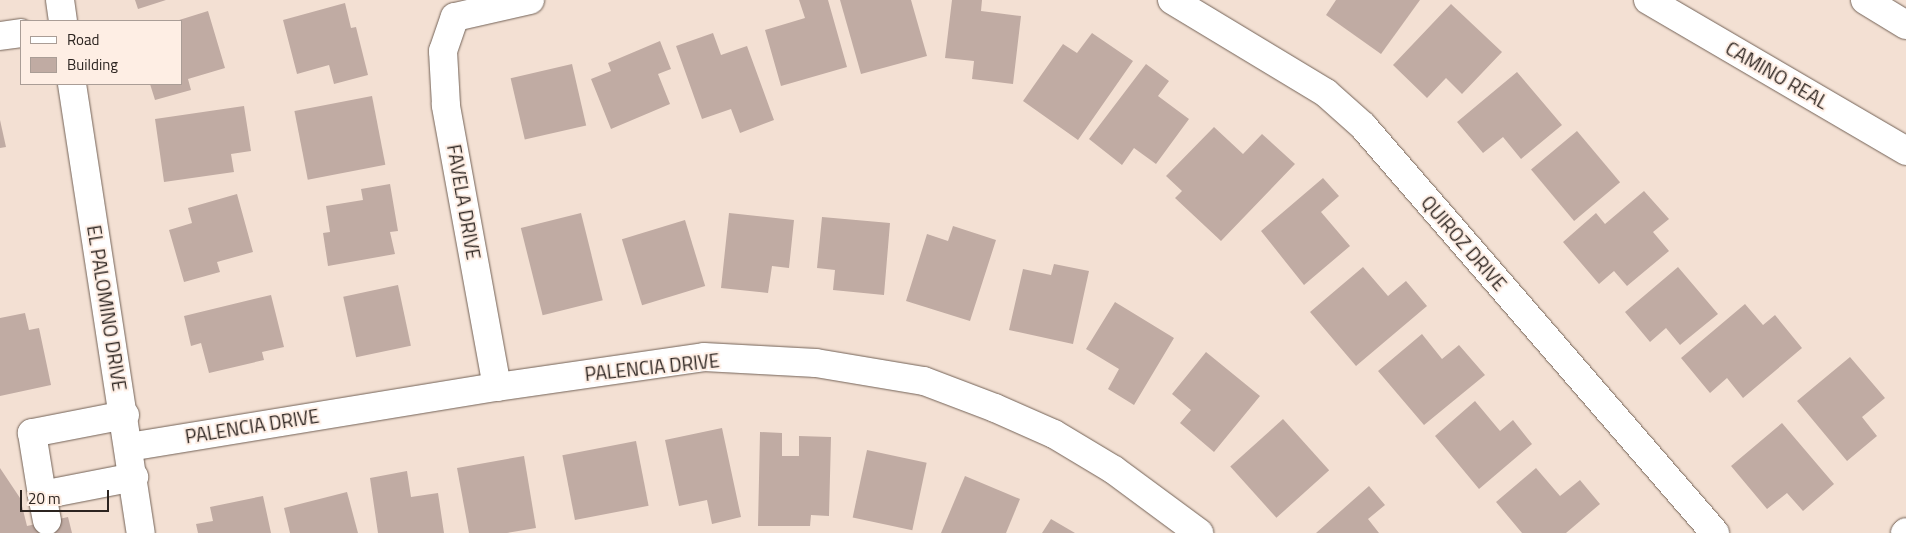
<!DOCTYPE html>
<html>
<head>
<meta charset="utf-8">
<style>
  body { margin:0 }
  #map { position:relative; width:1906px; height:533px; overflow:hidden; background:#f3e0d3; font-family:"Titillium Web",sans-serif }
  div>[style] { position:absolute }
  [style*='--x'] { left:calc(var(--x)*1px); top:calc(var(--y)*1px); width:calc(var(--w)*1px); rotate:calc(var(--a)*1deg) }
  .building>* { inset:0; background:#c0aba3; transform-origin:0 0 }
  .roads { filter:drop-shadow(0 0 1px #736257) drop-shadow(0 0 1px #736257) }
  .minor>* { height:28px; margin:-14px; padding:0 14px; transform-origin:14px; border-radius:14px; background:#fff }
  .major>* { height:28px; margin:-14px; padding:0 14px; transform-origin:14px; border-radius:14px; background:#fff }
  span { translate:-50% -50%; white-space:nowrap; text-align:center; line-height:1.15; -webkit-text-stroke:4px #feeee4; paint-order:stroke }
  .street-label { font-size:19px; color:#2c2420 }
  .legend { position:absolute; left:20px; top:20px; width:162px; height:65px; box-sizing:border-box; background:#feeee4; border:1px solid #aa9d96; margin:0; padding:6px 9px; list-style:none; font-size:15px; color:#2c2420 }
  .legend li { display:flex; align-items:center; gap:10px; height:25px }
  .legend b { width:25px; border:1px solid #aa9d96 }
  .scale { position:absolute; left:20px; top:490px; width:89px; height:22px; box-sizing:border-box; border:2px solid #2c2420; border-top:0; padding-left:6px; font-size:15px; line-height:18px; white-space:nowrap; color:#2c2420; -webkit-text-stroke:4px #feeee4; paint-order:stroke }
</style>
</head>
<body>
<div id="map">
  <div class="building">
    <i style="clip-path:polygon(135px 0,166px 0,138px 9px)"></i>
    <i style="clip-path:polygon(799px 0,828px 0,847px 67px,781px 86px,765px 30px,805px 18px)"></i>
    <i style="clip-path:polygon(840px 0,911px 0,927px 56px,861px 74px)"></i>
    <i style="clip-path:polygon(952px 0,982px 0,981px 11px,1021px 16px,1013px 84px,972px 79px,974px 61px,945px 58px)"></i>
    <i style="clip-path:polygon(1336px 0,1420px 0,1381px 54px,1326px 15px)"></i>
    <i style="clip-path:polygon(345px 3px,351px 28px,356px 27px,368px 75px,334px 84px,329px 65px,297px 74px,283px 20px)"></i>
    <i style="clip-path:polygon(1451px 4px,1502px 52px,1462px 94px,1446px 78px,1427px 98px,1393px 65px)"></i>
    <i style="clip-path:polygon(208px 11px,225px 68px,188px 79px,191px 90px,155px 100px,150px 84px,181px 84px,181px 21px,176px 21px)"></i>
    <i style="clip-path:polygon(713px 33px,721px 55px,747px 46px,774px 120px,740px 133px,731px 109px,702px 119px,676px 46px)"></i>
    <i style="clip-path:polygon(1092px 33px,1133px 61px,1078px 140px,1023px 101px,1063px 44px,1077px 53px)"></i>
    <i style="clip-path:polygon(660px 41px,671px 69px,658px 74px,670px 104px,611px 129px,591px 79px,611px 71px,608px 63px)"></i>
    <i style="left:572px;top:64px;width:63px;height:63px;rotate:77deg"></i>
    <i style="clip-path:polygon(1146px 64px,1169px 81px,1158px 96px,1189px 119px,1156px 164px,1134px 148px,1122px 165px,1089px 139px)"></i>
    <i style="clip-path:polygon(1517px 72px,1562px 125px,1521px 159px,1503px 137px,1483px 153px,1457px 122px)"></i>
    <i style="left:372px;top:96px;width:70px;height:79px;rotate:79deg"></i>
    <i style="clip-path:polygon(244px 106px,251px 151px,231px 154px,234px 172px,164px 182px,155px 119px)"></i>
    <i style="clip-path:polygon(0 120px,6px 147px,0 148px)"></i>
    <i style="clip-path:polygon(1214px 127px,1243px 154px,1262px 134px,1295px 164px,1221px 241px,1175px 198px,1182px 191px,1166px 176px)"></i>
    <i style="left:1577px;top:131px;width:67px;height:60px;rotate:50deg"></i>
    <i style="clip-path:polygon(1323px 178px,1339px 196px,1321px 212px,1350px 246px,1304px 285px,1261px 231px)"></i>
    <i style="clip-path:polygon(390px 184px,398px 231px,390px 232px,395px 254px,328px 266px,323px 233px,330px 232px,326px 206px,363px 200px,361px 189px)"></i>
    <i style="clip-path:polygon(1644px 191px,1669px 219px,1653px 232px,1669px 251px,1627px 286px,1614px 271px,1599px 284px,1563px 242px,1596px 213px,1605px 224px)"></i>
    <i style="clip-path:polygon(237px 194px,253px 252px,217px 262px,220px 272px,184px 282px,169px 230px,192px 223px,188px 208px)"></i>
    <i style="left:581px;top:213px;width:90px;height:62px;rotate:76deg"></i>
    <i style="clip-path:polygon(729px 213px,794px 220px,789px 268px,772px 266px,768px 293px,721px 288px)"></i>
    <i style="clip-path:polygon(822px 217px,890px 223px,884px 295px,833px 290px,835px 270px,817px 268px)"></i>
    <i style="left:685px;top:220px;width:69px;height:66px;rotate:73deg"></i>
    <i style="clip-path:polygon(953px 226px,996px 240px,970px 321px,906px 301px,927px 234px,948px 241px)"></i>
    <i style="clip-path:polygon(1054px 264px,1089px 271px,1073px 344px,1009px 330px,1023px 269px,1051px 275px)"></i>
    <i style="clip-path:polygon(1363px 267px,1388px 296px,1406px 281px,1427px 306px,1356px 366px,1310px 312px)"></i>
    <i style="clip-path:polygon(1678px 267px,1718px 314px,1680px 345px,1666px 328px,1650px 342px,1625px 312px)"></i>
    <i style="left:398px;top:285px;width:62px;height:56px;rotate:78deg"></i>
    <i style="clip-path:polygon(271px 295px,284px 347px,262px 352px,264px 360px,209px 373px,201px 343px,191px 346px,184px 316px)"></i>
    <i style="clip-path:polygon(1115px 302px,1174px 338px,1134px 405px,1108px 389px,1119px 369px,1086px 349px)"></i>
    <i style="clip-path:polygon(1745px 304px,1763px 325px,1775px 315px,1802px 348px,1743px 398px,1727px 378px,1710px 393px,1681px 358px)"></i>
    <i style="clip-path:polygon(25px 313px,29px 330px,39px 328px,51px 385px,0 396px,0 318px)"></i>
    <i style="clip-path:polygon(1422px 334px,1442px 359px,1459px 345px,1485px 375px,1424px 425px,1378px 371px)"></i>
    <i style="clip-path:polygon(1206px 352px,1260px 396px,1214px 452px,1180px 423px,1191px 410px,1172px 394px)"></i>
    <i style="clip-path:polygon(1850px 357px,1885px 398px,1862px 417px,1877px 436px,1847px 461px,1797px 401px)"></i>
    <i style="clip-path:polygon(1475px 401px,1500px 431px,1513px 420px,1532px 444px,1479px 489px,1435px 436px)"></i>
    <i style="left:1283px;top:419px;width:69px;height:71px;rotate:48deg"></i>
    <i style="clip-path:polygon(1782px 423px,1834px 484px,1803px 511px,1787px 493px,1767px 509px,1731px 466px)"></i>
    <i style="clip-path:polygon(722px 428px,741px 517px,712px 524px,707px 500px,679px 506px,665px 440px)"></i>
    <i style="clip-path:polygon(760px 432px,782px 433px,782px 456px,799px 456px,799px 436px,831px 437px,829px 516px,811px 515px,810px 526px,758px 526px)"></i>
    <i style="left:636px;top:441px;width:66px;height:75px;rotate:79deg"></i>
    <i style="left:867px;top:450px;width:61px;height:69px;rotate:12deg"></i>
    <i style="clip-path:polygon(524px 456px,536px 528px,507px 533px,469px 533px,457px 468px)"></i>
    <i style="clip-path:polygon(0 468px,20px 498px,27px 526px,68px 517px,72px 533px,0 533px)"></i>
    <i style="clip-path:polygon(1536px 468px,1560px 496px,1580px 480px,1600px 504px,1566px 533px,1522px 533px,1496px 502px)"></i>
    <i style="clip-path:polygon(407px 471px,411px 497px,438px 493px,444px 533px,378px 533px,370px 478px)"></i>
    <i style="clip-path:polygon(965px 476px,1020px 499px,1006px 533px,941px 533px)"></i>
    <i style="clip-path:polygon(1369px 486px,1385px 505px,1368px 519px,1379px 533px,1316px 533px)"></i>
    <i style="clip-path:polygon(347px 492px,358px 533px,290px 533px,284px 508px)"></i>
    <i style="clip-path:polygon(263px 496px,271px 533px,198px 533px,196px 524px,213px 521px,210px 507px)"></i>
    <i style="clip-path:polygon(1051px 519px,1075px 533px,1042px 533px)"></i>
  </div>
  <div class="roads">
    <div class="minor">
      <i style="--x:60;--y:0;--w:21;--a:82"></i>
      <i style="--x:1172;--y:0;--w:180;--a:31.1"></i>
      <i style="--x:1326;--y:93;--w:50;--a:41.7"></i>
      <i style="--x:1363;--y:126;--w:538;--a:49.14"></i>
      <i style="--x:0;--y:36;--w:21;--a:-8"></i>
      <i style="--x:72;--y:84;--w:454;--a:81.3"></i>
      <i style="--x:497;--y:387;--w:287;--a:-100.3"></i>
      <i style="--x:446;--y:105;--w:54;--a:-93.2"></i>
      <i style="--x:443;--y:51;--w:36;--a:-71"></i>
      <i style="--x:455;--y:17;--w:77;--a:-12.8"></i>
      <i style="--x:125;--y:415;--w:95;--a:169"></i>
      <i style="--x:32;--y:433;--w:63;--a:80.8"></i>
      <i style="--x:42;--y:495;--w:94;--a:-11.1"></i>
      <i style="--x:129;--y:447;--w:373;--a:-9.3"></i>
      <i style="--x:497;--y:387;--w:209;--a:-8.2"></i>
      <i style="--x:704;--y:357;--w:112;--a:3.1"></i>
      <i style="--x:816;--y:363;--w:109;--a:9.5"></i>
      <i style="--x:924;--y:381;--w:76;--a:20.8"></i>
      <i style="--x:995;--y:408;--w:64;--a:23.8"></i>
      <i style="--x:1054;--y:434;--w:70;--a:31"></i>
      <i style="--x:1114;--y:470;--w:106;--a:36.5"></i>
      <i style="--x:42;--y:495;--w:26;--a:79"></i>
      <i style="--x:1905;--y:533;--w:1;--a:-45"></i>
    </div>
    <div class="major">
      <i style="--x:1648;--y:0;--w:299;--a:30.3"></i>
      <i style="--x:1865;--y:0;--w:48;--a:31.4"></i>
    </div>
  </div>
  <div class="street-label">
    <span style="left:1777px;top:75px;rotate:30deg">CAMINO REAL</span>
    <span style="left:464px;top:202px;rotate:80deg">FAVELA DRIVE</span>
    <span style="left:1464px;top:243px;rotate:49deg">QUIROZ DRIVE</span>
    <span style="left:107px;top:308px;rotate:81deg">EL PALOMINO DRIVE</span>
    <span style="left:652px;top:367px;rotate:-6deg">PALENCIA DRIVE</span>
    <span style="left:252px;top:426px;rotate:-9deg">PALENCIA DRIVE</span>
  </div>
  <ul class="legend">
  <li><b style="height:6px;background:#fff"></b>Road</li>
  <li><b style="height:14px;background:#c0aba3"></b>Building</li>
  </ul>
  <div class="scale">20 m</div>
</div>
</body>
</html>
